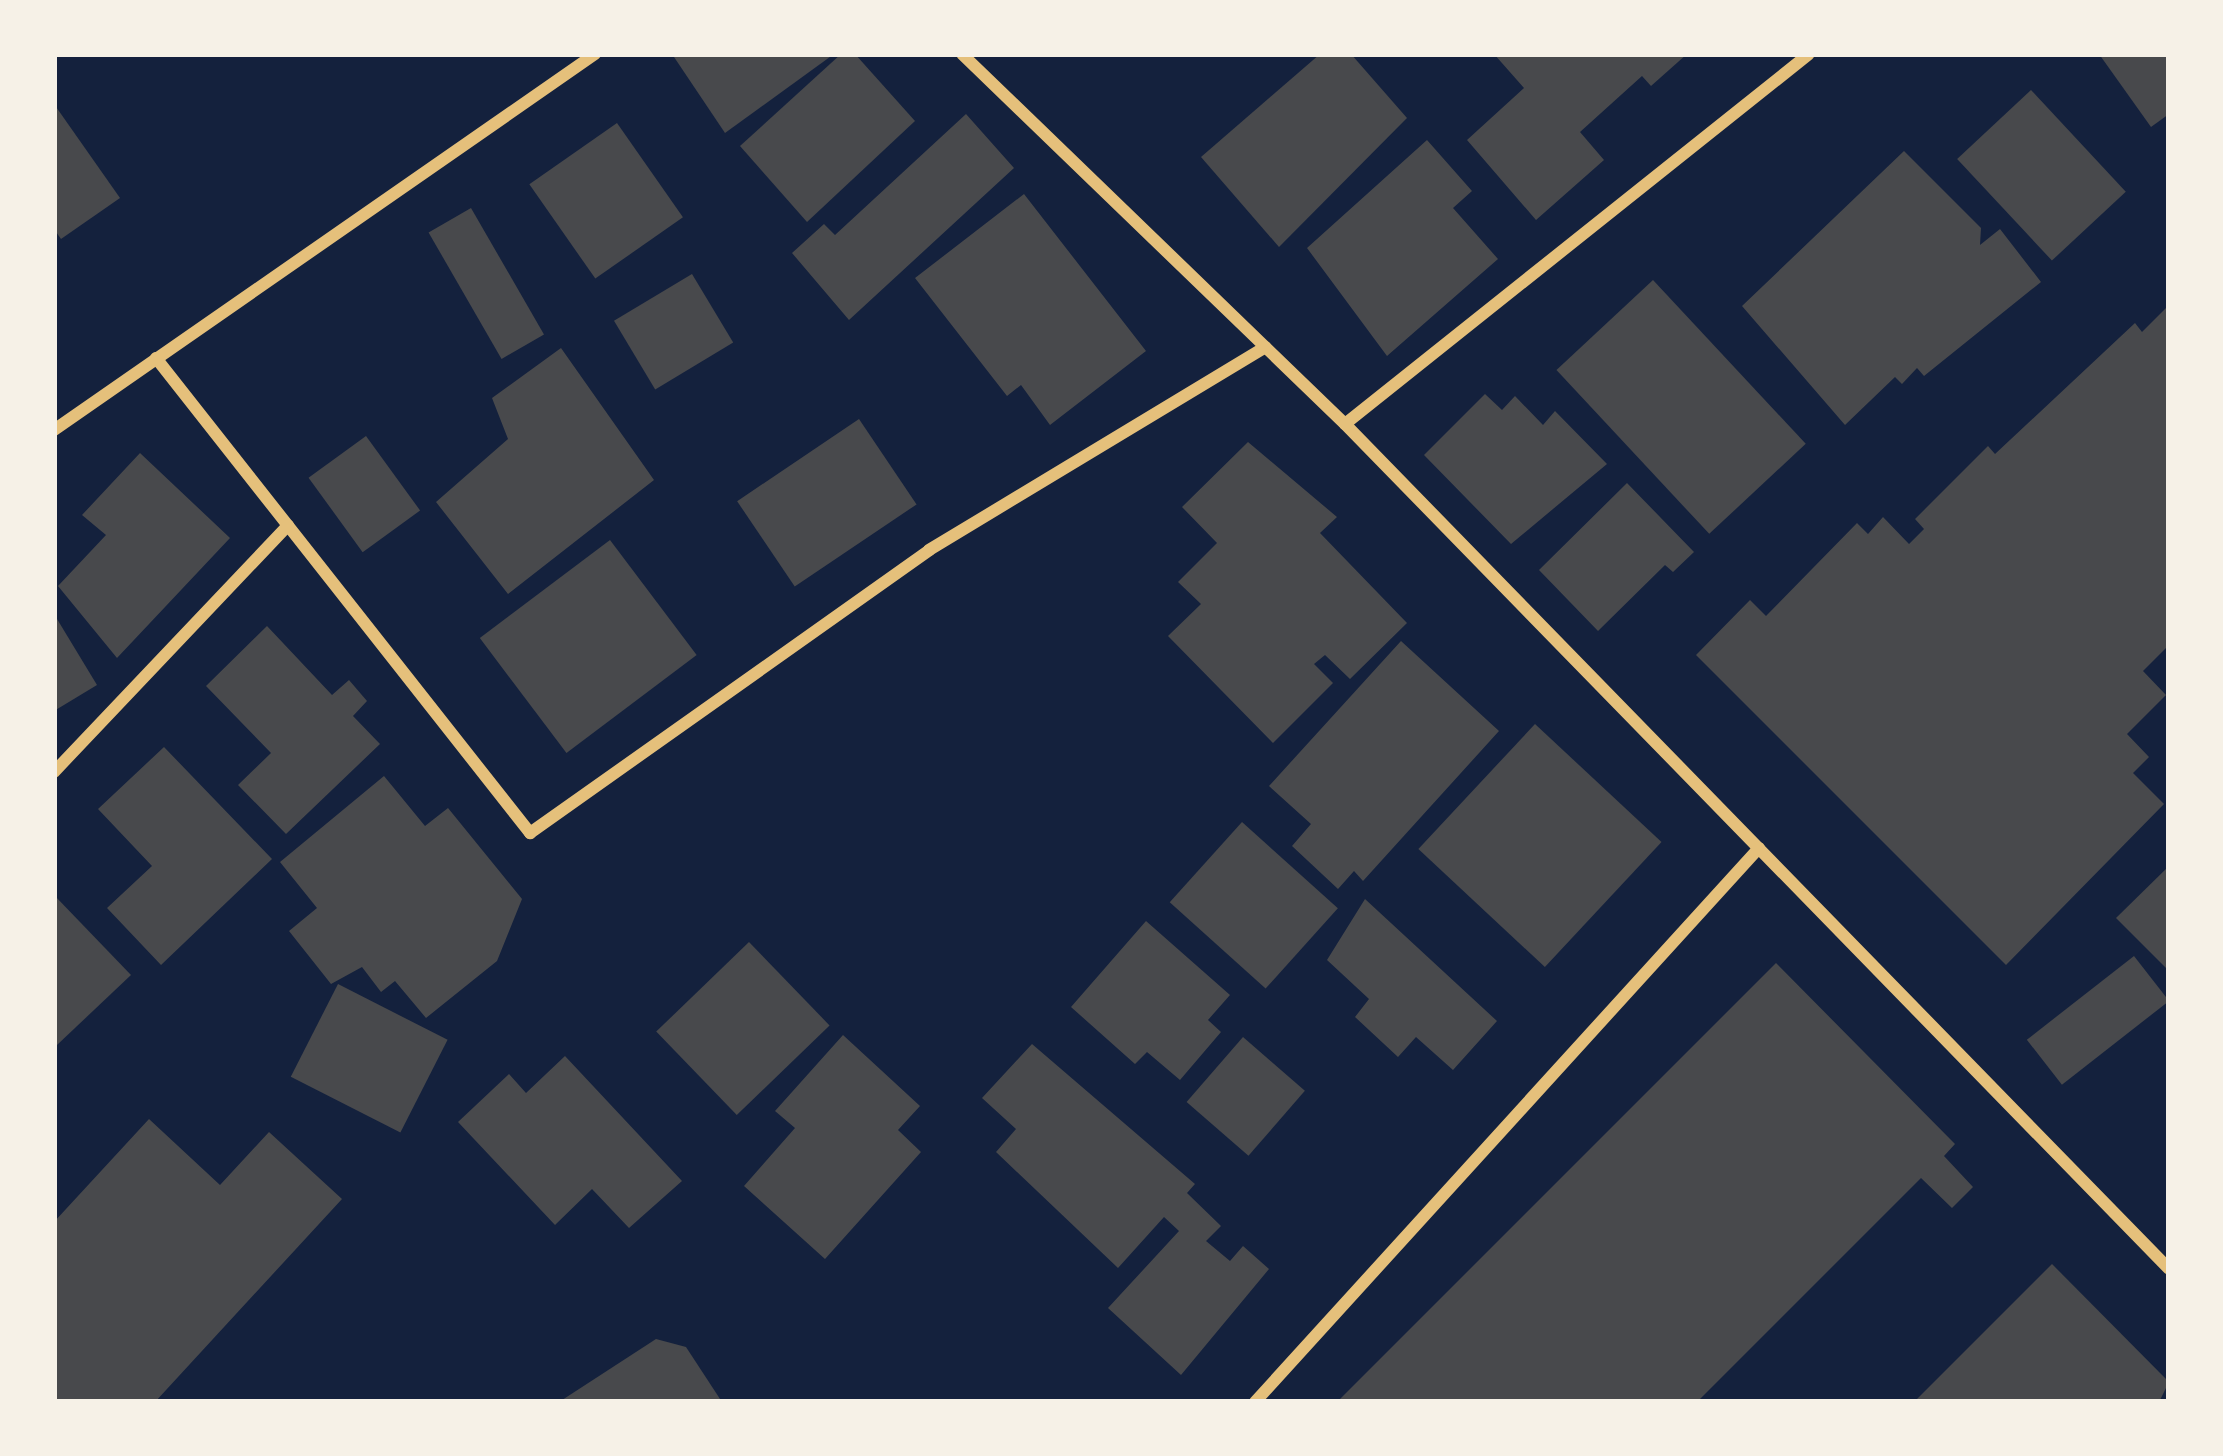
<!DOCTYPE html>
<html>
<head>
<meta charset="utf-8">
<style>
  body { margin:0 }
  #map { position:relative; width:2223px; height:1456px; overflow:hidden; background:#14213d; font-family:"Zilla Slab",serif }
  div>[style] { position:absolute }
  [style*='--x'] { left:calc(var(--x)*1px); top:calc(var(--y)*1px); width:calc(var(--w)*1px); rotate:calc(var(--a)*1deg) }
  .building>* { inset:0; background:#48494c; transform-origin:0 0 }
  .minor>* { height:12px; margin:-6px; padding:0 6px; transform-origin:6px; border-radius:6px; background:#e5c07b }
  span { translate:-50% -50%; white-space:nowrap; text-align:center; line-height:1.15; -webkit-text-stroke:10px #f6f1e7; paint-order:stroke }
  .frame { position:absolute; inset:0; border:57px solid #f6f1e7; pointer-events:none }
</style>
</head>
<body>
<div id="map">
  <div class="building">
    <i style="clip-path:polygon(672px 54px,834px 54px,725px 133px)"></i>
    <i style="clip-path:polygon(841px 54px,855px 54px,915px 121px,807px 222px,740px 146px)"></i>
    <i style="clip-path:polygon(1320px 54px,1351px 54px,1407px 118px,1279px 247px,1201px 157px)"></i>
    <i style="clip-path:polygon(1494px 54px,1687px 54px,1651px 86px,1642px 76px,1580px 132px,1604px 160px,1536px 220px,1467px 140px,1524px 88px)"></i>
    <i style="clip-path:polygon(2099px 54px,2169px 54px,2169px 114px,2151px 127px)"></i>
    <i style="left:2031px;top:90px;width:139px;height:101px;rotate:47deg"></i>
    <i style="clip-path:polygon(54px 104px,120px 198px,61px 239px,54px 229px)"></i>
    <i style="clip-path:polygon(966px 114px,1014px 168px,849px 320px,792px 253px,824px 224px,835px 235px)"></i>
    <i style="left:617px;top:123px;width:115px;height:107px;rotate:55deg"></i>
    <i style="clip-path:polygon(1427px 140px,1472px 191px,1453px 208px,1498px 259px,1387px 356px,1307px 248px)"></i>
    <i style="clip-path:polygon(1904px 151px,1981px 228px,1980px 245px,2000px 229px,2041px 282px,1924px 376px,1917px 368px,1902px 384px,1895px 377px,1845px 425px,1742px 306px)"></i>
    <i style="clip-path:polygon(1024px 194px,1146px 351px,1050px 425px,1021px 385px,1007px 396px,915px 278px)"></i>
    <i style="left:471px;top:208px;width:146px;height:49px;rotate:60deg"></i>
    <i style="left:692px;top:274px;width:80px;height:91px;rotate:59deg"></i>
    <i style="left:1653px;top:280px;width:224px;height:132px;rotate:47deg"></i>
    <i style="clip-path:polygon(2169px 305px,2169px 645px,2143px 671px,2166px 695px,2127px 734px,2149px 757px,2133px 773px,2164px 804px,2006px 965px,1696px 655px,1750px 600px,1766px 616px,1857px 523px,1868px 534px,1883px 517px,1909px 544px,1924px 529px,1915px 519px,1988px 446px,1995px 454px,2135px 323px,2142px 332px)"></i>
    <i style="clip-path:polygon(561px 348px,654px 480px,508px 594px,436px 502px,508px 439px,492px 398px)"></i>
    <i style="clip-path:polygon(1485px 394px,1502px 410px,1515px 396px,1543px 425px,1555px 411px,1607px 464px,1511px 544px,1424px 455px)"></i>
    <i style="left:859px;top:419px;width:103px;height:147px;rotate:56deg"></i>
    <i style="left:366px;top:436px;width:92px;height:71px;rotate:54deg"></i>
    <i style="clip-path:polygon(1248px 442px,1337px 517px,1320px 533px,1407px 623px,1350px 679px,1325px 655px,1314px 664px,1333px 683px,1273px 743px,1168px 636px,1201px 604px,1178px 582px,1217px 543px,1182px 507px)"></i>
    <i style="clip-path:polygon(140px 453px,230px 538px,117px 658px,58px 586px,106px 535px,82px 515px)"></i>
    <i style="clip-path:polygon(1627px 483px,1694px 552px,1673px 572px,1665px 565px,1598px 631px,1539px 570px)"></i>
    <i style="left:610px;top:540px;width:144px;height:163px;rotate:53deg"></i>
    <i style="clip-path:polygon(54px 614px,97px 685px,54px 711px)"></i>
    <i style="clip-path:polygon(267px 626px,332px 695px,349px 680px,367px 701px,353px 716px,380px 744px,286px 834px,238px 785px,271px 753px,206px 686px)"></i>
    <i style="clip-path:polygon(1401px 641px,1499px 731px,1363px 881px,1354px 871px,1338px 889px,1292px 846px,1311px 824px,1269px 786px)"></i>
    <i style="left:1535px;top:724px;width:173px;height:171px;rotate:43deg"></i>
    <i style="clip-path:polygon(164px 747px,272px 859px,161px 965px,107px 908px,152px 866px,98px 809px)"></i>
    <i style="clip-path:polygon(384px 776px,425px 826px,448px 808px,522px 899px,497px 961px,426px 1018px,395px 981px,381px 992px,362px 967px,331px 984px,289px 931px,317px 908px,280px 862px)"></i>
    <i style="left:1242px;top:822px;width:129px;height:108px;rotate:42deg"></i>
    <i style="clip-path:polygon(2169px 866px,2169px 971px,2116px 918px)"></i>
    <i style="clip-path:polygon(54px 895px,131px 975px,57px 1045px,54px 1041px)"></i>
    <i style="clip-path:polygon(1365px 899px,1497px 1021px,1453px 1070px,1416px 1037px,1398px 1057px,1355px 1017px,1369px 999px,1327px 960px)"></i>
    <i style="clip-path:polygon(1146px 921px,1230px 995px,1208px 1020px,1221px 1032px,1180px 1080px,1147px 1052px,1135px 1064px,1071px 1007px)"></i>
    <i style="left:749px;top:942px;width:116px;height:129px;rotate:46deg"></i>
    <i style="left:2134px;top:956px;width:57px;height:136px;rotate:52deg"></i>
    <i style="clip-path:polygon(1776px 963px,1955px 1144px,1944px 1156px,1973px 1187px,1952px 1208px,1921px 1178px,1697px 1402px,1337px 1402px)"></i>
    <i style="left:338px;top:984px;width:123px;height:104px;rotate:27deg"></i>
    <i style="clip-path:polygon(843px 1035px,920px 1106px,898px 1130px,921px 1152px,825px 1259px,744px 1186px,795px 1128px,775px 1111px)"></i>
    <i style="left:1243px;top:1037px;width:82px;height:86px;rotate:41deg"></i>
    <i style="clip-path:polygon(1032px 1044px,1195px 1184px,1187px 1193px,1221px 1226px,1206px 1241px,1230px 1261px,1243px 1246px,1269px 1269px,1181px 1375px,1108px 1308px,1179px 1231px,1164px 1217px,1118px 1268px,996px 1152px,1016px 1129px,982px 1098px)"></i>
    <i style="clip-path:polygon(565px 1056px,682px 1181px,629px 1228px,592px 1189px,555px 1225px,458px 1122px,509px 1074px,526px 1093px)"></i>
    <i style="clip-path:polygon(149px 1119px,220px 1185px,269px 1132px,342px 1199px,155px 1402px,54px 1402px,54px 1222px)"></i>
    <i style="clip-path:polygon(2052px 1264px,2169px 1382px,2159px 1402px,1914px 1402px)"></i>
    <i style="clip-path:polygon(656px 1339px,686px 1347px,722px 1402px,559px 1402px)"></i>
  </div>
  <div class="minor">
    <i style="--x:962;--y:54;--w:533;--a:44.01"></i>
    <i style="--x:1345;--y:424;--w:1180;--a:45.72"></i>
    <i style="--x:156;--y:358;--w:605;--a:51.78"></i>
    <i style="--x:530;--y:833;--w:489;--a:-35.3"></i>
    <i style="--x:929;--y:550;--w:393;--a:-31.1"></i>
    <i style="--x:1345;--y:424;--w:593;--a:-38.57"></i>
    <i style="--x:54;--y:430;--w:659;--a:-34.8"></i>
    <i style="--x:54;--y:772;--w:340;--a:-46.5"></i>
    <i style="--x:1255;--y:1402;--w:749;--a:-47.71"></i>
  </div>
  <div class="frame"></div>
</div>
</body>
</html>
